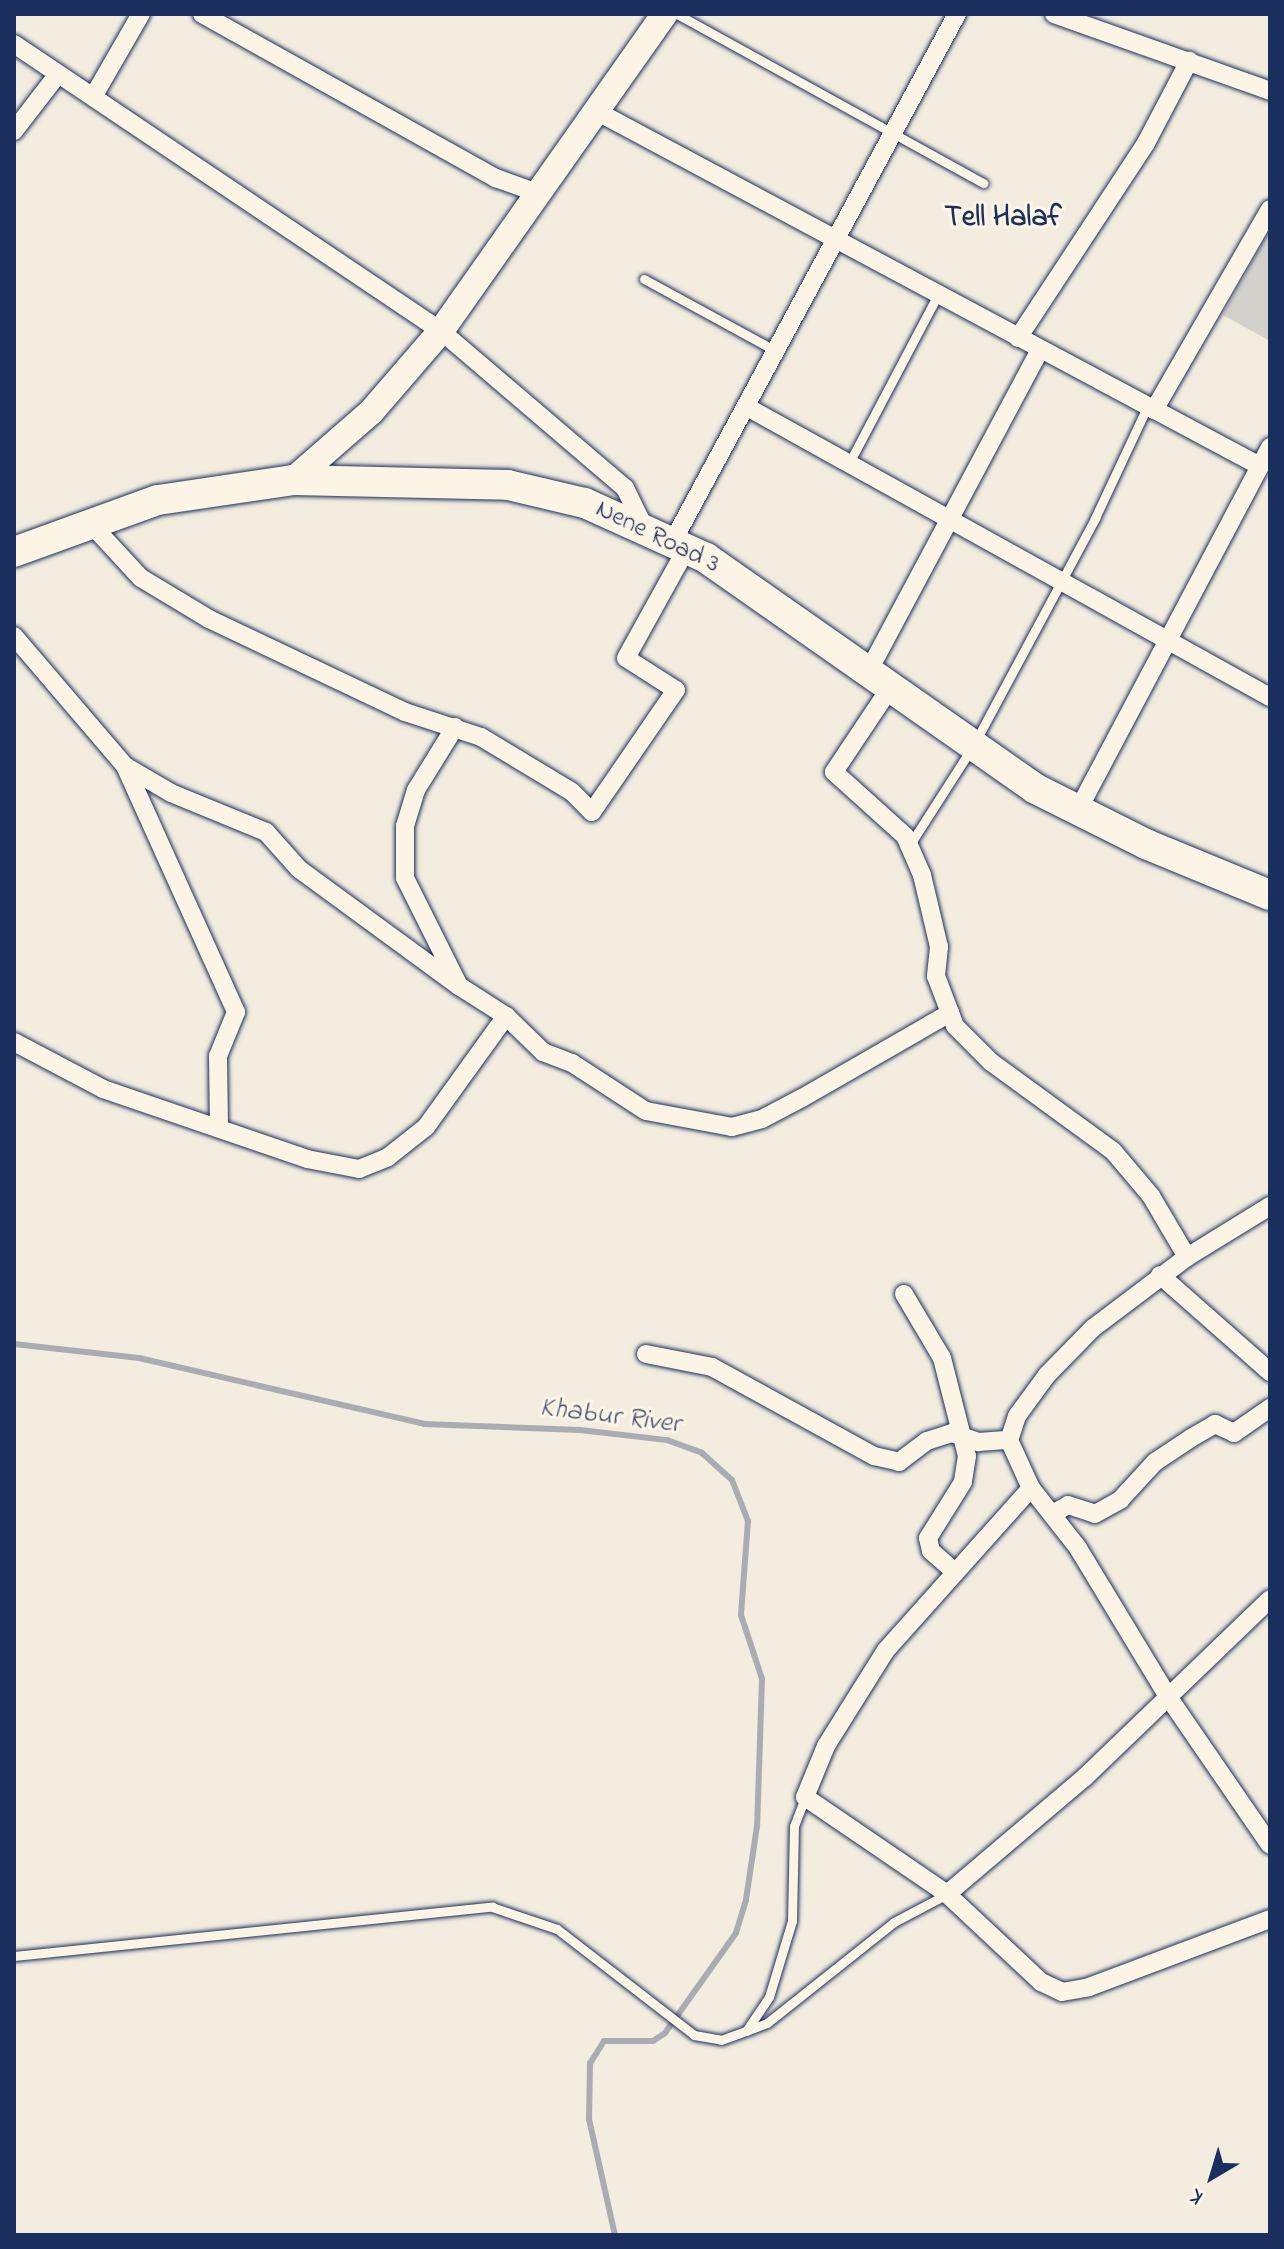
<!DOCTYPE html>
<html>
<head>
<meta charset="utf-8">
<style>
  body { margin:0 }
  #map { position:relative; width:1284px; height:2249px; overflow:hidden; background:#f3ede0; font-family:"Indie Flower",sans-serif }
  div>[style] { position:absolute }
  [style*='--x'] { left:calc(var(--x)*1px); top:calc(var(--y)*1px); width:calc(var(--w)*1px); rotate:calc(var(--a)*1deg) }
  .green>* { inset:0; background:#d3d1cc }
  .stream>* { height:6px; margin:-3px; padding:0 3px; transform-origin:3px; border-radius:3px; background:#a9acb3 }
  .roads { filter:drop-shadow(0 0 2px #1b2f5e) drop-shadow(0 0 2px #1b2f5e) }
  .lane>* { height:9px; margin:-4.5px; padding:0 4.5px; transform-origin:4.5px; border-radius:4.5px; background:#fcf5e5 }
  .street>* { height:18px; margin:-9px; padding:0 9px; transform-origin:9px; border-radius:9px; background:#fcf5e5 }
  .secondary>* { height:26px; margin:-13px; padding:0 13px; transform-origin:13px; border-radius:13px; background:#fcf5e5 }
  .primary>* { height:30px; margin:-15px; padding:0 15px; transform-origin:15px; border-radius:15px; background:#fcf5e5 }
  span { translate:-50% -50%; white-space:nowrap; text-align:center; line-height:1.15; -webkit-text-stroke:6px #fcf5e5; paint-order:stroke }
  .street-label { font-size:26px; color:#1b2f5e }
  .water-label { font-size:28px; color:#465478; font-style:italic }
  .quarter-label { font-size:30px; color:#1b2f5e; font-weight:700 }
  .frame { position:absolute; inset:0; border:16px solid #1b2f5e; pointer-events:none }
  .north { position:absolute; left:1172px; top:2137px; width:80px; height:80px; -webkit-text-stroke:6px #fcf5e5; paint-order:stroke; rotate:218deg; font-size:22px; font-weight:700; line-height:32px; text-align:center; color:#1b2f5e }
  .north::after { content:''; display:block; margin:auto; width:28px; height:36px; background:#1b2f5e; clip-path:polygon(50% 0,100% 100%,50% 72%,0 100%) }
</style>
</head>
<body>
<div id="map">
  <div class="green">
    <i style="clip-path:polygon(1270px 230px,1270px 341px,1223px 315px)"></i>
  </div>
  <div class="stream">
    <i style="--x:14;--y:1344;--w:126;--a:6.4"></i>
    <i style="--x:139;--y:1358;--w:293;--a:13"></i>
    <i style="--x:424;--y:1424;--w:156;--a:2.2"></i>
    <i style="--x:580;--y:1430;--w:88;--a:6.6"></i>
    <i style="--x:667;--y:1440;--w:37;--a:20"></i>
    <i style="--x:702;--y:1453;--w:40;--a:42"></i>
    <i style="--x:732;--y:1480;--w:44;--a:68.7"></i>
    <i style="--x:748;--y:1521;--w:94;--a:94.3"></i>
    <i style="--x:741;--y:1615;--w:67;--a:71.8"></i>
    <i style="--x:762;--y:1679;--w:147;--a:91.9"></i>
    <i style="--x:757;--y:1826;--w:75;--a:98.5"></i>
    <i style="--x:746;--y:1900;--w:34;--a:107"></i>
    <i style="--x:736;--y:1933;--w:123;--a:125.4"></i>
    <i style="--x:665;--y:2033;--w:14;--a:146"></i>
    <i style="--x:653;--y:2041;--w:49;--a:180"></i>
    <i style="--x:604;--y:2041;--w:26;--a:122"></i>
    <i style="--x:590;--y:2063;--w:56;--a:91"></i>
    <i style="--x:589;--y:2119;--w:119;--a:77.4"></i>
  </div>
  <div class="roads">
    <div class="lane">
      <i style="--x:677;--y:14;--w:350;--a:28.9"></i>
      <i style="--x:644;--y:279;--w:150;--a:28.6"></i>
      <i style="--x:848;--y:465;--w:191;--a:-62.2"></i>
      <i style="--x:909;--y:846;--w:119;--a:-57.4"></i>
      <i style="--x:973;--y:746;--w:259;--a:-61.8"></i>
      <i style="--x:1095;--y:518;--w:123;--a:-64.9"></i>
      <i style="--x:14;--y:1956;--w:481;--a:-5.9"></i>
      <i style="--x:492;--y:1907;--w:69;--a:18.7"></i>
      <i style="--x:557;--y:1929;--w:173;--a:37.7"></i>
      <i style="--x:694;--y:2035;--w:27;--a:10"></i>
      <i style="--x:721;--y:2040;--w:27;--a:-20"></i>
      <i style="--x:746;--y:2031;--w:41;--a:-55.9"></i>
      <i style="--x:769;--y:1997;--w:79;--a:-73.2"></i>
      <i style="--x:792;--y:1921;--w:95;--a:-88.8"></i>
      <i style="--x:794;--y:1826;--w:31;--a:-69"></i>
      <i style="--x:746;--y:2031;--w:22;--a:-21"></i>
      <i style="--x:767;--y:2023;--w:162;--a:-38.5"></i>
      <i style="--x:894;--y:1922;--w:60;--a:-27.8"></i>
    </div>
    <div class="street">
      <i style="--x:202;--y:14;--w:337;--a:29.2"></i>
      <i style="--x:496;--y:178;--w:47;--a:20"></i>
      <i style="--x:1054;--y:14;--w:229;--a:19.6"></i>
      <i style="--x:14;--y:44;--w:514;--a:33.91"></i>
      <i style="--x:441;--y:331;--w:242;--a:40.5"></i>
      <i style="--x:625;--y:488;--w:43;--a:64"></i>
      <i style="--x:93;--y:97;--w:96;--a:-60"></i>
      <i style="--x:598;--y:112;--w:751;--a:28.14"></i>
      <i style="--x:14;--y:131;--w:72;--a:-52.3"></i>
      <i style="--x:1018;--y:338;--w:233;--a:-56.7"></i>
      <i style="--x:1146;--y:143;--w:93;--a:-62.3"></i>
      <i style="--x:747;--y:407;--w:598;--a:29.01"></i>
      <i style="--x:1154;--y:410;--w:232;--a:-60"></i>
      <i style="--x:90;--y:523;--w:75;--a:47.2"></i>
      <i style="--x:141;--y:578;--w:79;--a:31.1"></i>
      <i style="--x:209;--y:619;--w:217;--a:25.4"></i>
      <i style="--x:405;--y:712;--w:80;--a:18.2"></i>
      <i style="--x:481;--y:737;--w:106;--a:31.1"></i>
      <i style="--x:572;--y:792;--w:28;--a:45"></i>
      <i style="--x:592;--y:812;--w:148;--a:-55.5"></i>
      <i style="--x:676;--y:690;--w:59;--a:-147.4"></i>
      <i style="--x:626;--y:658;--w:126;--a:-61"></i>
      <i style="--x:673;--y:541;--w:599;--a:-61.68"></i>
      <i style="--x:14;--y:636;--w:171;--a:49.5"></i>
      <i style="--x:125;--y:766;--w:53;--a:30.4"></i>
      <i style="--x:171;--y:793;--w:103;--a:22.3"></i>
      <i style="--x:266;--y:832;--w:50;--a:48.3"></i>
      <i style="--x:299;--y:869;--w:198;--a:36.2"></i>
      <i style="--x:868;--y:672;--w:365;--a:-61.9"></i>
      <i style="--x:890;--y:688;--w:101;--a:123.7"></i>
      <i style="--x:834;--y:772;--w:96;--a:42"></i>
      <i style="--x:905;--y:836;--w:43;--a:66.4"></i>
      <i style="--x:922;--y:875;--w:74;--a:76.7"></i>
      <i style="--x:939;--y:947;--w:29;--a:96"></i>
      <i style="--x:936;--y:976;--w:53;--a:69.2"></i>
      <i style="--x:955;--y:1026;--w:51;--a:45"></i>
      <i style="--x:991;--y:1062;--w:151;--a:36.1"></i>
      <i style="--x:1113;--y:1151;--w:59;--a:49.8"></i>
      <i style="--x:1151;--y:1196;--w:71;--a:59.5"></i>
      <i style="--x:455;--y:727;--w:74;--a:121.8"></i>
      <i style="--x:416;--y:790;--w:38;--a:107"></i>
      <i style="--x:405;--y:826;--w:52;--a:90"></i>
      <i style="--x:405;--y:878;--w:121;--a:63.4"></i>
      <i style="--x:459;--y:986;--w:56;--a:32.6"></i>
      <i style="--x:125;--y:766;--w:270;--a:65.7"></i>
      <i style="--x:236;--y:1012;--w:48;--a:112.2"></i>
      <i style="--x:218;--y:1056;--w:71;--a:89.2"></i>
      <i style="--x:1078;--y:810;--w:411;--a:-62.1"></i>
      <i style="--x:14;--y:1042;--w:101;--a:27.8"></i>
      <i style="--x:103;--y:1089;--w:216;--a:18.9"></i>
      <i style="--x:307;--y:1159;--w:53;--a:10.9"></i>
      <i style="--x:359;--y:1169;--w:31;--a:-22"></i>
      <i style="--x:388;--y:1157;--w:48;--a:-38.3"></i>
      <i style="--x:426;--y:1127;--w:137;--a:-54.2"></i>
      <i style="--x:506;--y:1016;--w:52;--a:44.2"></i>
      <i style="--x:543;--y:1052;--w:31;--a:21"></i>
      <i style="--x:572;--y:1063;--w:88;--a:33"></i>
      <i style="--x:646;--y:1111;--w:87;--a:10.5"></i>
      <i style="--x:732;--y:1127;--w:31;--a:-15"></i>
      <i style="--x:762;--y:1119;--w:45;--a:-27.7"></i>
      <i style="--x:802;--y:1098;--w:171;--a:-29.9"></i>
      <i style="--x:1270;--y:1206;--w:97;--a:148.4"></i>
      <i style="--x:1187;--y:1257;--w:118;--a:142.9"></i>
      <i style="--x:1093;--y:1328;--w:66;--a:134.4"></i>
      <i style="--x:1047;--y:1375;--w:51;--a:126.2"></i>
      <i style="--x:1017;--y:1416;--w:25;--a:108"></i>
      <i style="--x:1009;--y:1440;--w:53;--a:65.4"></i>
      <i style="--x:1031;--y:1488;--w:76;--a:51.9"></i>
      <i style="--x:1078;--y:1548;--w:175;--a:58.8"></i>
      <i style="--x:1169;--y:1698;--w:178;--a:55.5"></i>
      <i style="--x:1160;--y:1275;--w:147;--a:41.4"></i>
      <i style="--x:904;--y:1294;--w:74;--a:59.3"></i>
      <i style="--x:942;--y:1358;--w:101;--a:75.7"></i>
      <i style="--x:967;--y:1456;--w:26;--a:99"></i>
      <i style="--x:963;--y:1482;--w:66;--a:122"></i>
      <i style="--x:928;--y:1538;--w:13;--a:77"></i>
      <i style="--x:931;--y:1551;--w:30;--a:41"></i>
      <i style="--x:646;--y:1354;--w:67;--a:11.1"></i>
      <i style="--x:712;--y:1367;--w:185;--a:28.8"></i>
      <i style="--x:874;--y:1456;--w:26;--a:13"></i>
      <i style="--x:899;--y:1462;--w:35;--a:-37"></i>
      <i style="--x:927;--y:1441;--w:26;--a:-18"></i>
      <i style="--x:952;--y:1433;--w:28;--a:19"></i>
      <i style="--x:978;--y:1442;--w:31;--a:-4"></i>
      <i style="--x:1031;--y:1488;--w:217;--a:131.8"></i>
      <i style="--x:886;--y:1650;--w:113;--a:122"></i>
      <i style="--x:826;--y:1746;--w:55;--a:112.4"></i>
      <i style="--x:805;--y:1797;--w:172;--a:34.3"></i>
      <i style="--x:947;--y:1894;--w:129;--a:43.1"></i>
      <i style="--x:1041;--y:1982;--w:23;--a:25"></i>
      <i style="--x:1062;--y:1992;--w:27;--a:-10"></i>
      <i style="--x:1089;--y:1987;--w:193;--a:-20.6"></i>
      <i style="--x:1052;--y:1514;--w:18;--a:-29"></i>
      <i style="--x:1068;--y:1505;--w:28;--a:18"></i>
      <i style="--x:1095;--y:1514;--w:29;--a:-29"></i>
      <i style="--x:1120;--y:1500;--w:52;--a:-47.4"></i>
      <i style="--x:1155;--y:1462;--w:43;--a:-33.7"></i>
      <i style="--x:1191;--y:1438;--w:28;--a:-30"></i>
      <i style="--x:1215;--y:1424;--w:21;--a:25"></i>
      <i style="--x:1234;--y:1433;--w:44;--a:-34.8"></i>
      <i style="--x:947;--y:1894;--w:180;--a:-40.3"></i>
      <i style="--x:1084;--y:1778;--w:258;--a:-43.9"></i>
    </div>
    <div class="secondary">
      <i style="--x:293;--y:480;--w:103;--a:-41.1"></i>
      <i style="--x:371;--y:412;--w:107;--a:-49.2"></i>
      <i style="--x:441;--y:331;--w:388;--a:-54.8"></i>
    </div>
    <div class="primary">
      <i style="--x:14;--y:552;--w:153;--a:-19.9"></i>
      <i style="--x:158;--y:500;--w:136;--a:-8.4"></i>
      <i style="--x:293;--y:480;--w:215;--a:1.3"></i>
      <i style="--x:508;--y:485;--w:79;--a:13.2"></i>
      <i style="--x:585;--y:503;--w:133;--a:24.4"></i>
      <i style="--x:706;--y:558;--w:401;--a:35"></i>
      <i style="--x:1034;--y:788;--w:125;--a:26.6"></i>
      <i style="--x:1146;--y:844;--w:134;--a:22.4"></i>
    </div>
  </div>
  <div class="street-label">
    <span style="left:657px;top:538px;rotate:26deg">Nene Road 3</span>
  </div>
  <div class="water-label">
    <span style="left:610px;top:1417px;rotate:7deg">Khabur River</span>
  </div>
  <div class="quarter-label">
    <span style="left:1003px;top:218px">Tell Halaf</span>
  </div>
  <div class="frame"></div>
  <div class="north">K</div>
</div>
</body>
</html>
